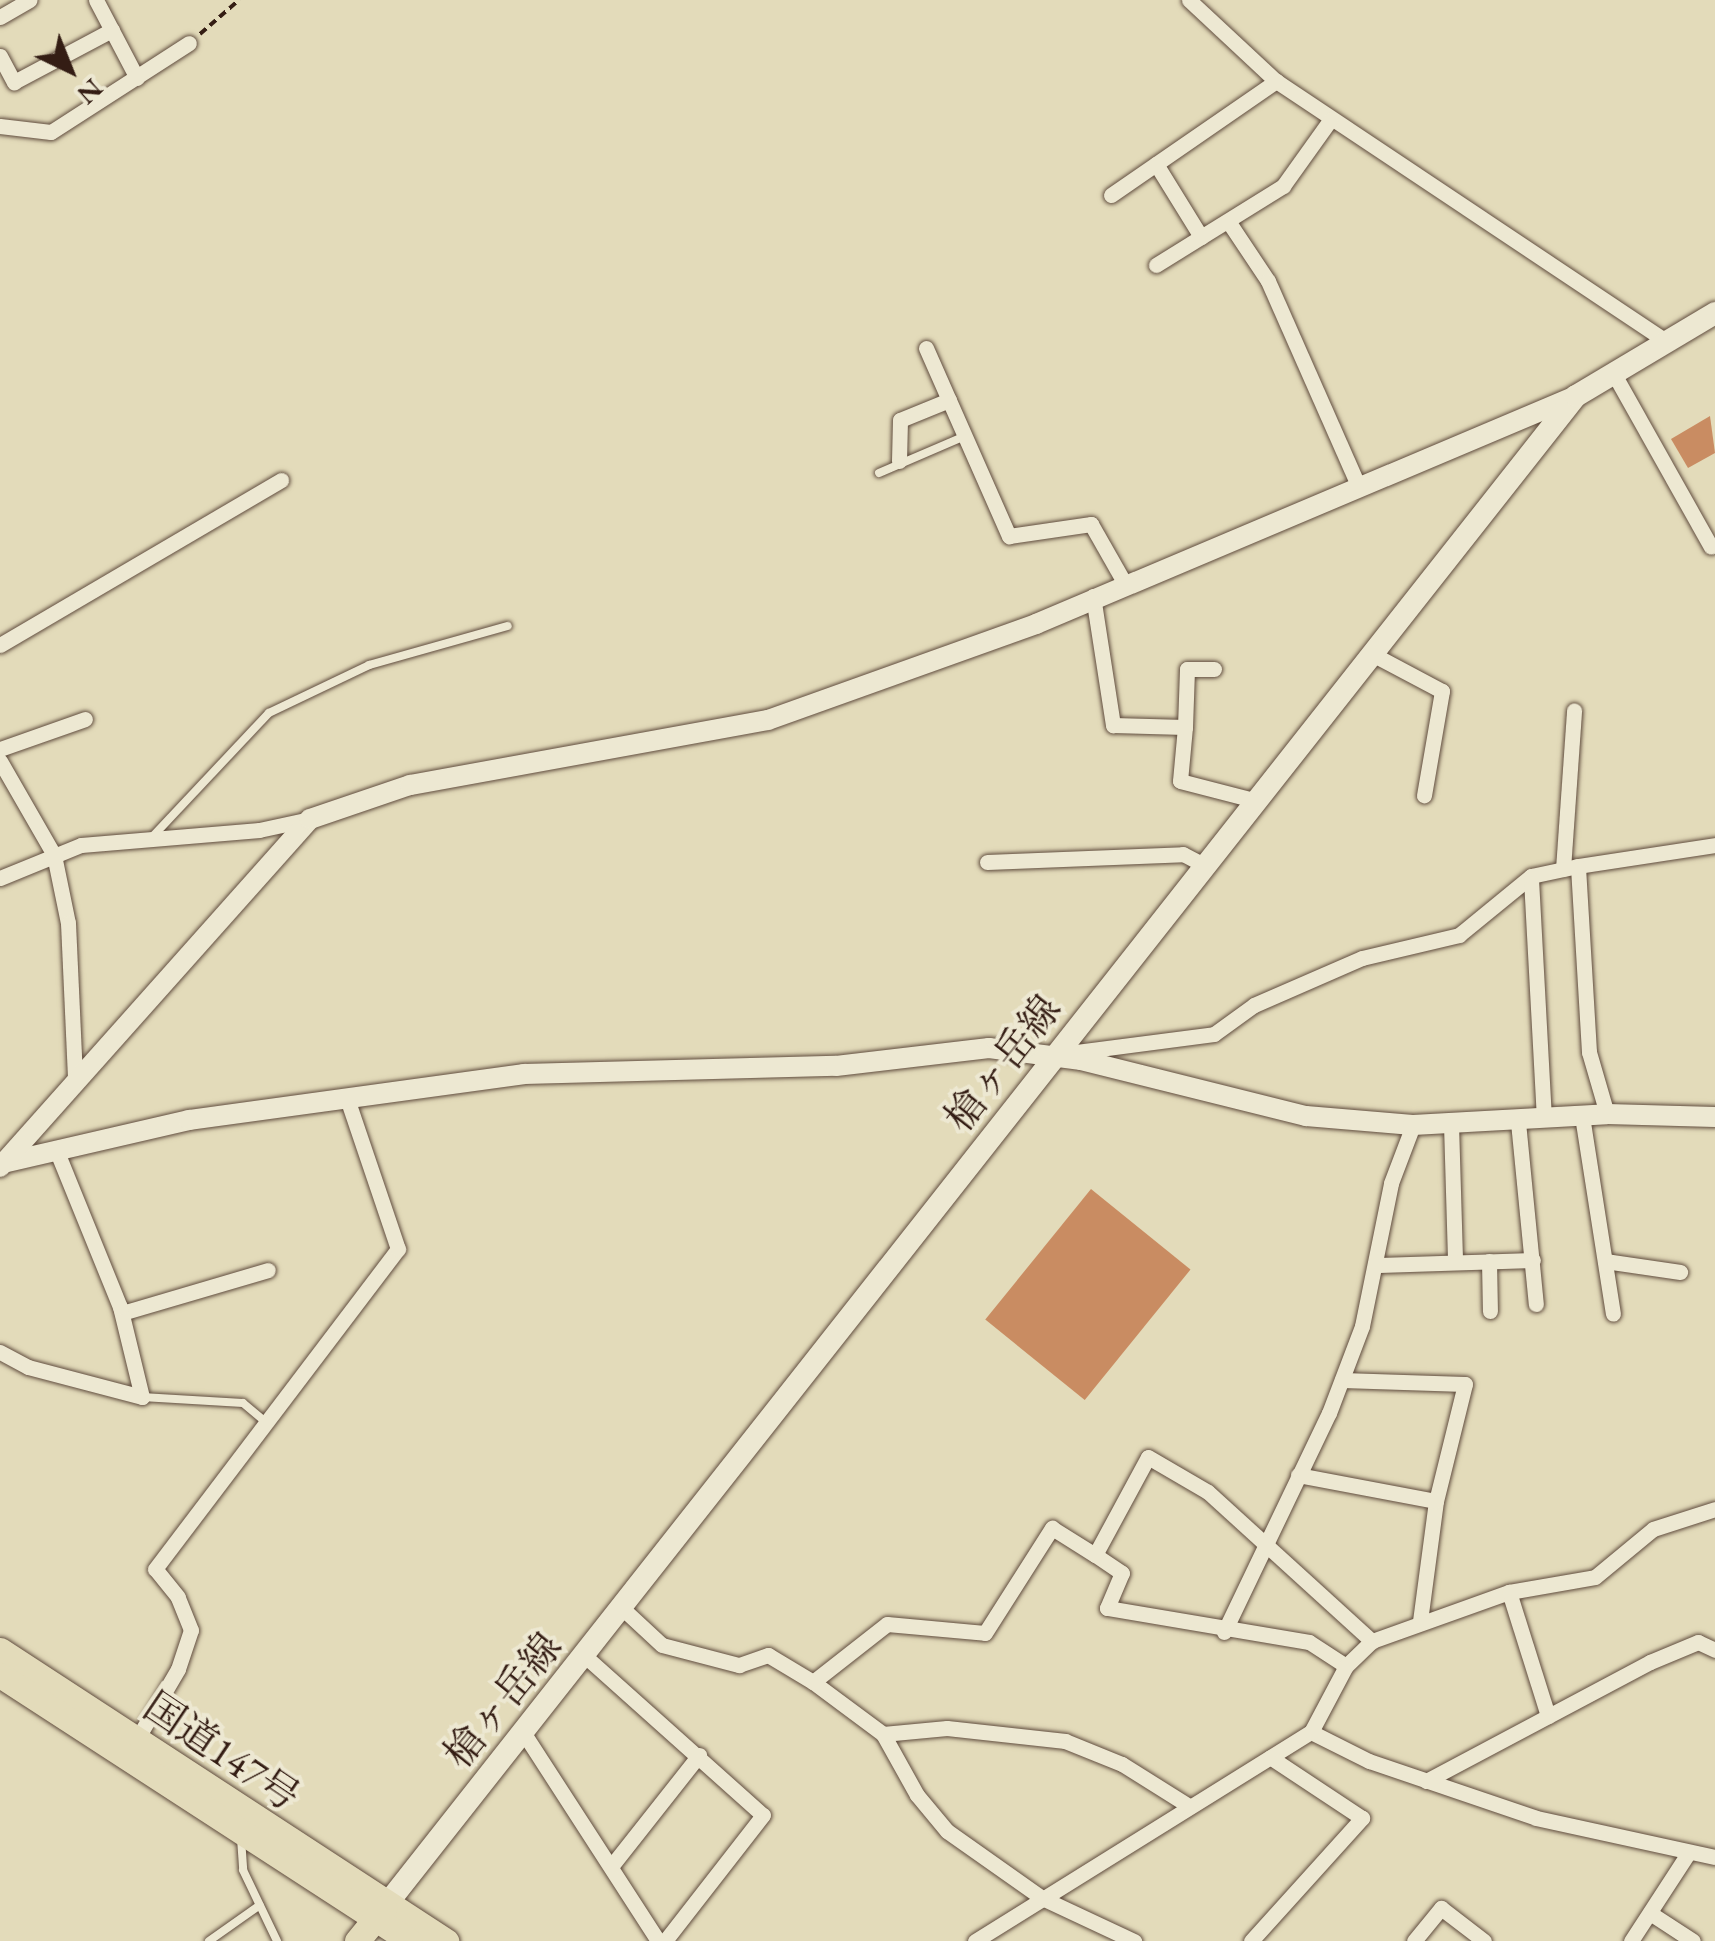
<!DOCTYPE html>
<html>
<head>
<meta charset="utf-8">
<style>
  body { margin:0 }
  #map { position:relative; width:1715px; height:1941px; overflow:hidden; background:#e3dbba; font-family:"EB Garamond","Noto Serif JP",serif }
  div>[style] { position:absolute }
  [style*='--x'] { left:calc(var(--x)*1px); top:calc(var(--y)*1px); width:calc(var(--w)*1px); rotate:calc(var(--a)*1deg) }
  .building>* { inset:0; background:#c98c62; transform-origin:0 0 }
  .path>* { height:4px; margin-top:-2px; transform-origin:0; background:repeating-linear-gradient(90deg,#341d14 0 8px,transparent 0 13px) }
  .roads { filter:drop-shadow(0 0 2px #604c3e) drop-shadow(0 0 2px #604c3e) }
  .service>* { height:8px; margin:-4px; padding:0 4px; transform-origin:4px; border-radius:4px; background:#ede8d2 }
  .minor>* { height:15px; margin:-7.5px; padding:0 7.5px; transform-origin:7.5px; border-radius:7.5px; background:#ede8d2 }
  .tertiary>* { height:20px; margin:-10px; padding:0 10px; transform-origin:10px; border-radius:10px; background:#ede8d2 }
  .secondary>* { height:22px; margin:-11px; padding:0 11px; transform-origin:11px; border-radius:11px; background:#ede8d2 }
  .trunk>* { height:25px; margin:-12.5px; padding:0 12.5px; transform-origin:12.5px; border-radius:12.5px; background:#e3dbba }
  span { translate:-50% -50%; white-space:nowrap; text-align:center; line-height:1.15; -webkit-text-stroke:8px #ede8d2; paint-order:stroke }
  .street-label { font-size:40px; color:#341d14 }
  .north { position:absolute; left:20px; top:20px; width:100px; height:100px; -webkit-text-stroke:8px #ede8d2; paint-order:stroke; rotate:137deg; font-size:28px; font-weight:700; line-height:40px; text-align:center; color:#341d14 }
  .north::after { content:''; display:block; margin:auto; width:35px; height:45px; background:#341d14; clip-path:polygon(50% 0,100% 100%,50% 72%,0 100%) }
</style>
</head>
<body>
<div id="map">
  <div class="building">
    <i style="clip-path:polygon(1710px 416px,1715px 453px,1688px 468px,1671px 439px)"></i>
    <i style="left:1091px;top:1189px;width:128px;height:168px;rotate:39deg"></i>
  </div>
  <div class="path">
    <i style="--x:200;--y:34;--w:52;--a:-41.1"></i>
  </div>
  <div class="roads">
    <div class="service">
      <i style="--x:879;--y:473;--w:94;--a:-23.3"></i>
      <i style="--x:153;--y:836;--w:169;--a:-46.7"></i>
      <i style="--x:269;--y:713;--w:111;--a:-25.6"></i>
      <i style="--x:369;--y:665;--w:144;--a:-15.7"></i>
      <i style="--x:142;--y:1397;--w:101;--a:3.4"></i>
      <i style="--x:243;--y:1403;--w:30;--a:40"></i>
      <i style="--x:241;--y:1838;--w:32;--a:86"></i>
      <i style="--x:243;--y:1870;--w:79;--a:64.4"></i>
      <i style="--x:209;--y:1941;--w:62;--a:-35.2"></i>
    </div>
    <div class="minor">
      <i style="--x:96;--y:0;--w:88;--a:62.3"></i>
      <i style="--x:1189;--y:0;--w:119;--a:43"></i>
      <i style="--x:1276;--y:81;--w:470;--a:33.7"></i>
      <i style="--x:0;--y:17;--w:34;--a:-30"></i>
      <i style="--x:0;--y:56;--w:30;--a:62"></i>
      <i style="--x:14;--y:82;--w:111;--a:-28"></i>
      <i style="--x:0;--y:126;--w:51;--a:6.7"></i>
      <i style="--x:51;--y:132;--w:164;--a:-32.8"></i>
      <i style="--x:1156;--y:164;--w:86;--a:58.3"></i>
      <i style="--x:1111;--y:195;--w:201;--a:-34.6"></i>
      <i style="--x:1228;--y:221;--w:72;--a:56.3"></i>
      <i style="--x:1268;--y:281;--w:223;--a:66.2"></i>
      <i style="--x:1156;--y:265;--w:150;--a:-31.9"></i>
      <i style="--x:1283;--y:186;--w:82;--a:-54.4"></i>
      <i style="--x:926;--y:348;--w:206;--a:66.2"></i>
      <i style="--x:1009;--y:536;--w:83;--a:-8.3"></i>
      <i style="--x:1091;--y:524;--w:67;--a:60.4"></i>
      <i style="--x:1614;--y:374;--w:198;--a:60.7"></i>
      <i style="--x:899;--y:461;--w:41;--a:-88.6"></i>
      <i style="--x:900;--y:420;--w:53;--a:-22.2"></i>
      <i style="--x:1093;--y:596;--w:131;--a:81.2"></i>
      <i style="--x:1113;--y:725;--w:72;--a:1.6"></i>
      <i style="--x:1185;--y:727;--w:54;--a:95.3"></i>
      <i style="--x:1180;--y:781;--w:81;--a:14.4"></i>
      <i style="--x:0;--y:645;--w:326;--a:-30.4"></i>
      <i style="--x:1374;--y:655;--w:77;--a:27.9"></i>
      <i style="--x:1442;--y:691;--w:106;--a:99.8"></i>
      <i style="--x:1185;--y:727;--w:58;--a:-88"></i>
      <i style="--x:1187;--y:669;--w:27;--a:0"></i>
      <i style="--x:0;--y:749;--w:90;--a:-19.4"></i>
      <i style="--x:0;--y:761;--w:108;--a:60.1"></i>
      <i style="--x:54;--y:855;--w:69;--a:78.4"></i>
      <i style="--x:68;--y:923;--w:155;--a:87.4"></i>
      <i style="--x:987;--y:862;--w:196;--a:-2.3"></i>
      <i style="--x:1183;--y:854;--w:26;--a:28"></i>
      <i style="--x:1563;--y:869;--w:159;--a:-86"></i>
      <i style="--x:0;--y:878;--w:87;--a:-22.2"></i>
      <i style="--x:81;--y:845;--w:179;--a:-4.8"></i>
      <i style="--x:259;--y:830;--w:52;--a:-12.2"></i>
      <i style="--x:1061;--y:1054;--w:154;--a:-7.4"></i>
      <i style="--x:1214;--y:1034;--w:49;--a:-35.9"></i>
      <i style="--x:1254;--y:1005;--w:118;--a:-23.5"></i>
      <i style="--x:1362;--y:958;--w:100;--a:-13.3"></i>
      <i style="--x:1459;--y:935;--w:93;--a:-39.3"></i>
      <i style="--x:1607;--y:1114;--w:65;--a:-106.2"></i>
      <i style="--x:1589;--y:1052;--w:186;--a:-93.4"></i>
      <i style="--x:1578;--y:866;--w:139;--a:-8.7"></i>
      <i style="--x:1582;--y:1116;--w:200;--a:81.1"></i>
      <i style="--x:1544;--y:1119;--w:243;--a:-93.1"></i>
      <i style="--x:1531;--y:876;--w:48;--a:-12"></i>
      <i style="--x:1518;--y:1122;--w:183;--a:84.4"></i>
      <i style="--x:1451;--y:1124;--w:138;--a:88.3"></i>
      <i style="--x:1489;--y:1261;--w:50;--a:88.9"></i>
      <i style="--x:1605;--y:1261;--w:76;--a:8.3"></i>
      <i style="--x:1379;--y:1265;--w:154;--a:-1.9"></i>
      <i style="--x:122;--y:1313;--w:152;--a:-16.4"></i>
      <i style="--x:0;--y:1352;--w:32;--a:28"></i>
      <i style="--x:28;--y:1367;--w:118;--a:14.7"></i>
      <i style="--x:142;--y:1397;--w:93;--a:-103.7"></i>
      <i style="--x:120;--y:1307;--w:167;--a:-112.1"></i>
      <i style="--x:1342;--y:1380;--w:123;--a:1.9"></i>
      <i style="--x:1465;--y:1384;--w:121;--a:103.9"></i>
      <i style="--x:1436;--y:1501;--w:121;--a:97.6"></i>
      <i style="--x:1298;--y:1475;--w:140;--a:10.7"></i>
      <i style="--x:1509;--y:1592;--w:130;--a:72.5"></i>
      <i style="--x:622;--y:1608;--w:54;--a:42.8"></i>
      <i style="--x:662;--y:1645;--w:80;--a:14.6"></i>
      <i style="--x:739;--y:1665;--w:31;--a:-19"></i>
      <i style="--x:768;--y:1655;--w:52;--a:31"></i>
      <i style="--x:813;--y:1682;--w:87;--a:36.6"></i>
      <i style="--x:883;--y:1734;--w:70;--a:60.9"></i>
      <i style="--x:917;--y:1795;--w:47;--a:50.2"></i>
      <i style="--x:947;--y:1831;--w:116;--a:35.2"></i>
      <i style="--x:1042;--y:1898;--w:102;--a:25.1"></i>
      <i style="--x:1224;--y:1632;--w:243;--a:-64.4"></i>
      <i style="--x:1329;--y:1413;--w:93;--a:-69.2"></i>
      <i style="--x:1362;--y:1326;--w:146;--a:-78.5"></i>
      <i style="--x:1391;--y:1183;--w:62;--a:-69.2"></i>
      <i style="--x:586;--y:1657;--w:237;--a:41.8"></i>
      <i style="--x:763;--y:1815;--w:160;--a:127.9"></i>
      <i style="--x:1346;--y:1666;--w:44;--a:-147"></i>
      <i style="--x:1309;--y:1642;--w:205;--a:-170.4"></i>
      <i style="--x:1107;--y:1608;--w:38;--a:-67"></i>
      <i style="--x:1122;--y:1573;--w:32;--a:-146"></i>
      <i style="--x:1095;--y:1555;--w:111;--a:-61.6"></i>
      <i style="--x:1148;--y:1457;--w:69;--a:30.3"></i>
      <i style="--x:1208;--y:1492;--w:222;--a:42.3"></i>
      <i style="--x:813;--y:1682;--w:94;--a:-38.1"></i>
      <i style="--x:887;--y:1624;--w:98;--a:5.2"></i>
      <i style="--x:985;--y:1633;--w:125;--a:-57.5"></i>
      <i style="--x:1052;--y:1528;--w:51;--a:32.1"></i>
      <i style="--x:523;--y:1732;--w:249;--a:57.1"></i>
      <i style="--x:1311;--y:1732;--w:65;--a:26.6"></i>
      <i style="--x:1369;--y:1761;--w:176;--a:18.8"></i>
      <i style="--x:1536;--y:1818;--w:183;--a:12.3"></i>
      <i style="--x:883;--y:1734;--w:64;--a:-5.4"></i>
      <i style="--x:947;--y:1728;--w:119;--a:6.3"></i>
      <i style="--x:1065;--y:1741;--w:61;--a:22"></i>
      <i style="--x:1122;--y:1764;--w:79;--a:32.1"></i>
      <i style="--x:137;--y:1739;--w:81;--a:-59.6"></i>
      <i style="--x:178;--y:1669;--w:41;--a:-71.6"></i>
      <i style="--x:191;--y:1630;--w:35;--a:-112"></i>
      <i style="--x:178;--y:1597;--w:36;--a:-129"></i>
      <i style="--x:155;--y:1569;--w:402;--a:-52.8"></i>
      <i style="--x:398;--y:1249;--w:159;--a:-108.7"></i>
      <i style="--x:1426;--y:1781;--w:254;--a:-28"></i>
      <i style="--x:1650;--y:1662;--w:52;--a:-22.6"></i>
      <i style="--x:1698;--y:1642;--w:19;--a:25"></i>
      <i style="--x:613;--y:1864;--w:139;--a:-51.7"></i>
      <i style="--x:1650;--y:1913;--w:51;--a:33.1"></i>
      <i style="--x:975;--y:1941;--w:396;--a:-31.9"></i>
      <i style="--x:1311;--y:1732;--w:75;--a:-62.1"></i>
      <i style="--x:1346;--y:1666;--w:36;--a:-44"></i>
      <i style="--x:1372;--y:1641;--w:145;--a:-19.7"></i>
      <i style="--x:1509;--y:1592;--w:87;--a:-9.9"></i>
      <i style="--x:1595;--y:1577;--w:75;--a:-39.6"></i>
      <i style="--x:1653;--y:1529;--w:65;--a:-17.9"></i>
      <i style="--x:1251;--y:1941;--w:166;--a:-47.9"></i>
      <i style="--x:1362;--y:1818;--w:110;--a:-146.5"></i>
      <i style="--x:1414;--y:1941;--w:43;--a:-50.7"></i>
      <i style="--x:1441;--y:1908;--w:54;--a:37.5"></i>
      <i style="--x:1631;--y:1941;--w:106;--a:-56.9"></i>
    </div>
    <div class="tertiary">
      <i style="--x:3;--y:1163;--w:191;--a:-13"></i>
      <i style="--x:189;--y:1120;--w:338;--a:-7.8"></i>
      <i style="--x:524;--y:1074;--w:312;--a:-1.5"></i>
      <i style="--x:836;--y:1066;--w:154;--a:-6.7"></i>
      <i style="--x:989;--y:1048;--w:93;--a:7.4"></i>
      <i style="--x:1081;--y:1060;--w:232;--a:14"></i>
      <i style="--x:1306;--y:1116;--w:107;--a:4.8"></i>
      <i style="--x:1413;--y:1125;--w:194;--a:-3.2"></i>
      <i style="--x:1607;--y:1114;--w:108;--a:1.6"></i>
      <i style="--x:0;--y:1167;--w:466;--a:-48.3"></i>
      <i style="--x:310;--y:819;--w:106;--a:-18.8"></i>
      <i style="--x:410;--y:785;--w:364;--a:-10.3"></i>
      <i style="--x:768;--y:720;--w:285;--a:-19.7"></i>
      <i style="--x:1036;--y:624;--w:586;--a:-22.89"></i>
    </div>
    <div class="secondary">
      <i style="--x:387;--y:1904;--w:1920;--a:-51.75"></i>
      <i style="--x:1576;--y:396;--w:162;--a:-30.8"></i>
    </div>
    <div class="trunk">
      <i style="--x:0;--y:1650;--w:533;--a:33.12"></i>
      <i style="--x:0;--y:1675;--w:489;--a:33"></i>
      <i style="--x:357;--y:1941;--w:43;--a:-50.7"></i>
    </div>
  </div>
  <div class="street-label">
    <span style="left:1002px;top:1063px;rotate:-52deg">槍ヶ岳線</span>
    <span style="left:502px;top:1700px;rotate:-51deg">槍ヶ岳線</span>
    <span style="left:222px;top:1751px;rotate:34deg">国道147号</span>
  </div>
  <div class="north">N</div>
</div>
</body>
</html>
